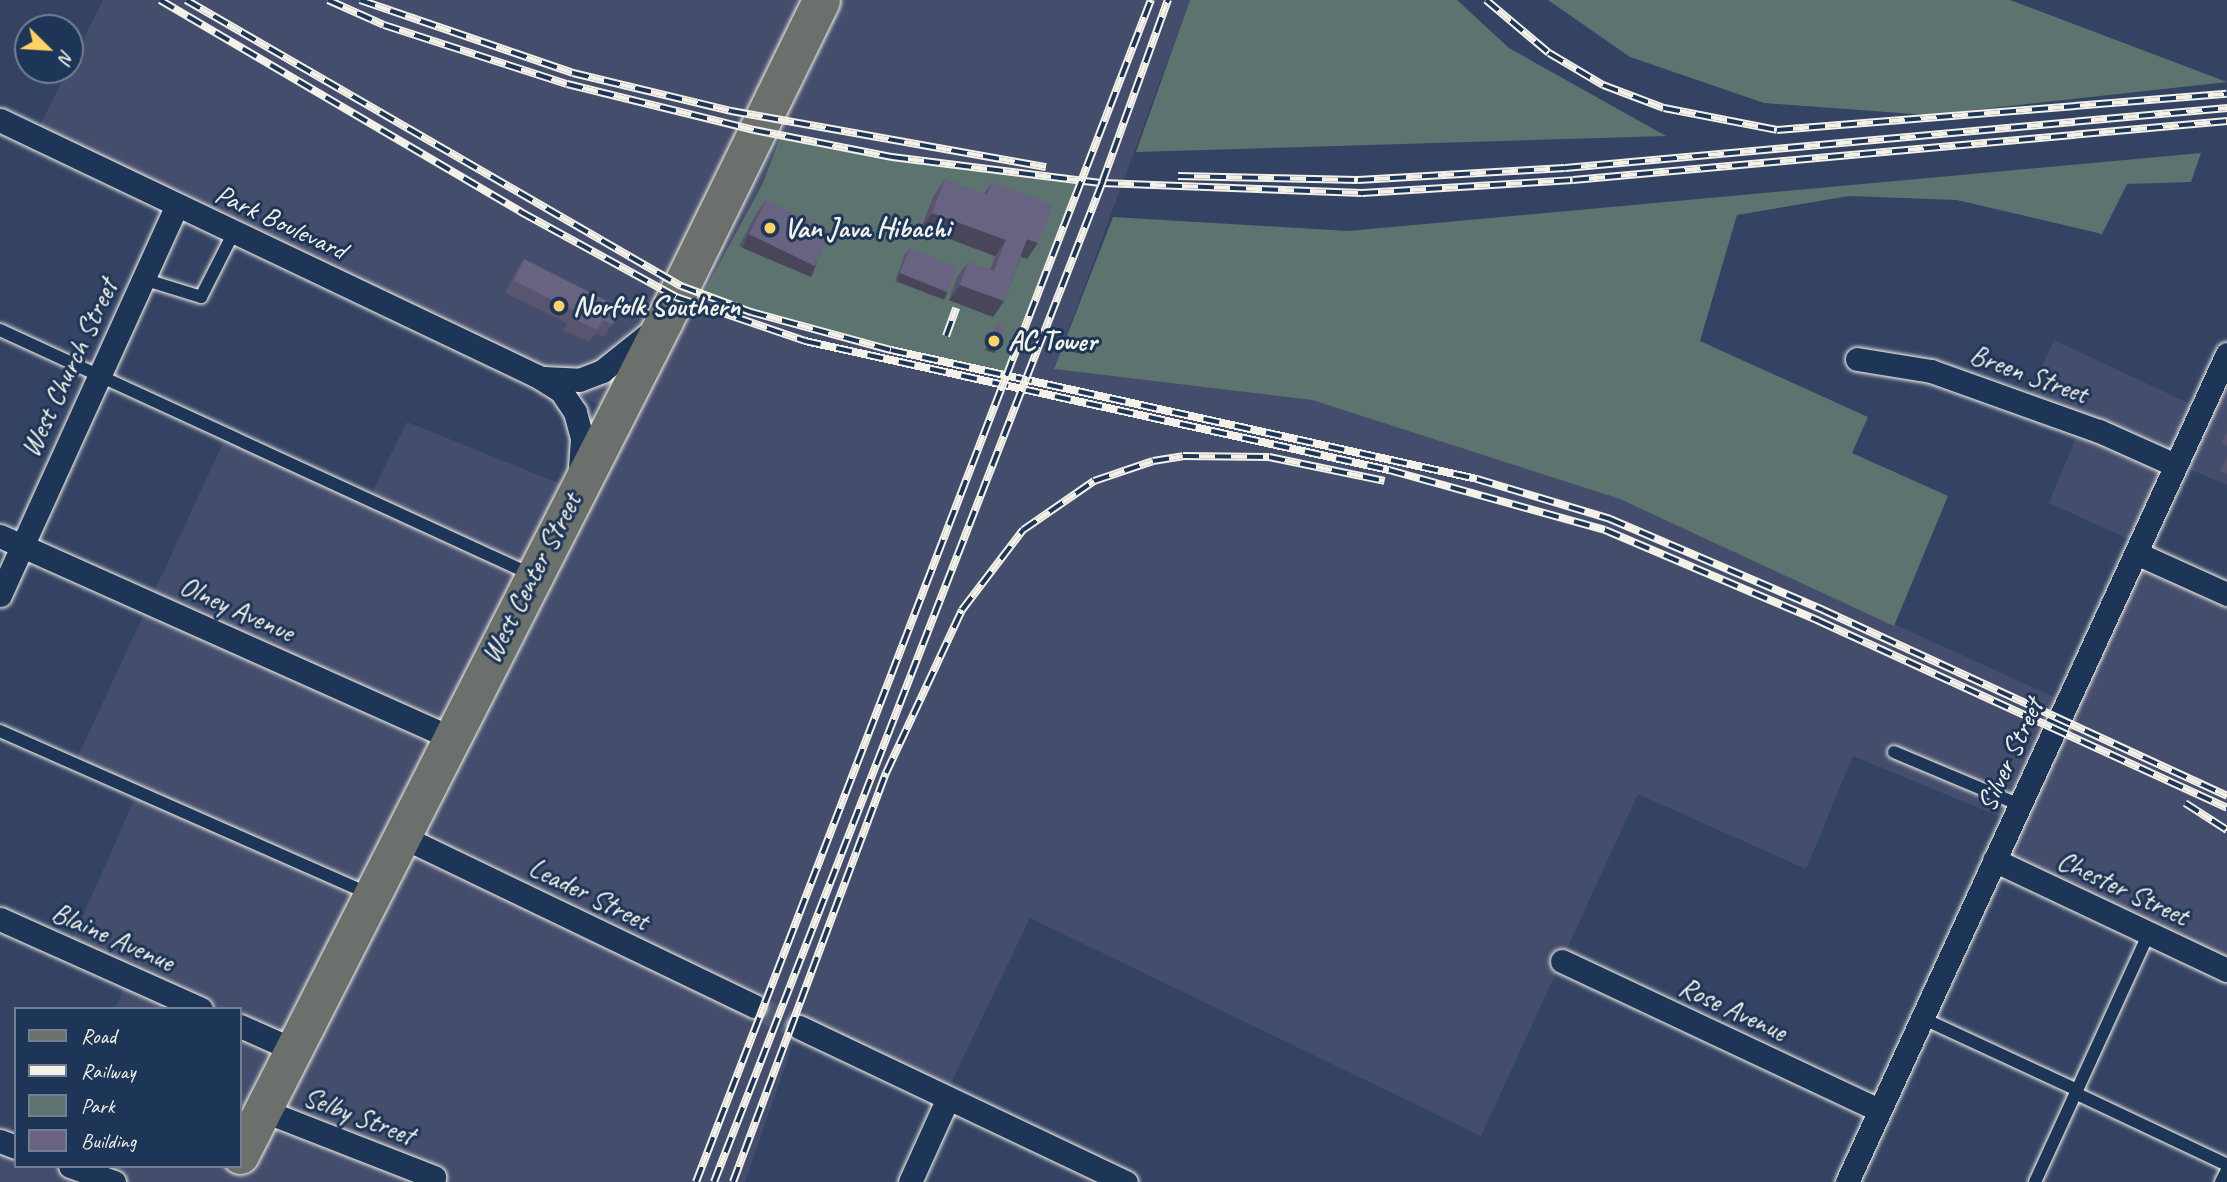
<!DOCTYPE html>
<html>
<head>
<meta charset="utf-8">
<style>
  body { margin:0 }
  #map { position:relative; width:2227px; height:1182px; overflow:hidden; background:#344363; font-family:Caveat,sans-serif }
  div>[style] { position:absolute }
  [style*='--x'] { left:calc(var(--x)*1px); top:calc(var(--y)*1px); width:calc(var(--w)*1px); rotate:calc(var(--a)*1deg) }
  .built>* { inset:0; background:#444d6c }
  .green>* { inset:0; background:#5d736f }
  .street-tunnel>* { height:23px; margin-top:-11.5px; transform-origin:0; background:repeating-linear-gradient(90deg,#515d77 0 23px,transparent 0 34px) }
  .roads { filter:drop-shadow(0 0 2px #f4f1e8) drop-shadow(0 0 2px #f4f1e8) }
  .lane>* { height:12px; margin:-6px; padding:0 6px; transform-origin:6px; border-radius:6px; background:#1d3557 }
  .street>* { height:23px; margin:-11.5px; padding:0 11.5px; transform-origin:11.5px; border-radius:11.5px; background:#1d3557 }
  .primary>* { height:37px; margin:-18.5px; padding:0 18.5px; transform-origin:18.5px; border-radius:18.5px; background:#6b706d }
  .rail>* { height:8px; margin-top:-4px; transform-origin:0; background:repeating-linear-gradient(90deg,#1d3557 0 16px,#f4f1e8 0 32px); box-sizing:border-box; border-block:2px solid #f4f1e8 }
  .wall>* { inset:0; background:#59556e }
  .shaded-wall>* { inset:0; background:#49455a; transform-origin:0 0 }
  .building>* { inset:0; background:#686380; transform-origin:0 0 }
  .dots>* { width:19px; height:19px; translate:-50% -50%; box-sizing:border-box; border:4px solid #1d3557; border-radius:50% }
  span { translate:-50% -50%; white-space:nowrap; text-align:center; line-height:1.15; -webkit-text-stroke:6px #1d3557; paint-order:stroke }
  .street-label { font-size:28px; color:#f4f1e8 }
  .poi-label { font-size:28px; color:#f4f1e8; font-weight:700 }
  .left { translate:0 -50%; text-align:left }
  .legend { position:absolute; left:14px; top:1007px; width:228px; height:161px; box-sizing:border-box; background:#1d3557; border:2px solid #738091; margin:0; padding:9px 12px; list-style:none; font-size:21px; color:#f4f1e8 }
  .legend li { display:flex; align-items:center; gap:14px; height:35px }
  .legend b { width:35px; border:2px solid #738091 }
  .north { position:absolute; left:14px; top:14px; width:70px; height:70px; box-sizing:border-box; background:#1d3557; border:2px solid #738091; border-radius:50%; rotate:114deg; font-size:19px; font-weight:700; line-height:28px; text-align:center; color:#f4f1e8 }
  .north::after { content:''; display:block; margin:auto; width:24px; height:32px; background:#ffd166; clip-path:polygon(50% 0,100% 100%,50% 72%,0 100%) }
</style>
</head>
<body>
<div id="map">
  <div class="built">
    <i style="clip-path:polygon(103px 0,1190px 0,1054px 369px,1312px 400px,1620px 499px,2067px 703px,2136px 563px,2227px 599px,2227px 981px,1994px 873px,2013px 822px,1853px 756px,1806px 869px,1638px 794px,1481px 1136px,1030px 918px,949px 1087px,801px 1020px,745px 1182px,0 1182px,0 1142px,16px 1148px,16px 1166px,240px 1166px,240px 1009px,115px 1009px,127px 981px,66px 954px,139px 789px,75px 763px,228px 432px,370px 497px,407px 422px,576px 490px,616px 413px,36px 133px)"></i>
    <i style="clip-path:polygon(2054px 340px,2203px 410px,2227px 357px,2227px 485px,2182px 466px,2144px 546px,2049px 503px,2080px 428px,2025px 405px)"></i>
  </div>
  <div class="green">
    <i style="clip-path:polygon(1190px 0,1457px 0,1509px 48px,1666px 136px,1136px 152px)"></i>
    <i style="clip-path:polygon(1548px 0,2010px 0,2227px 82px,1928px 115px,1764px 103px,1630px 57px)"></i>
    <i style="clip-path:polygon(781px 135px,892px 157px,1083px 182px,1007px 376px,810px 329px,703px 294px,763px 183px)"></i>
    <i style="clip-path:polygon(2201px 153px,2191px 182px,2127px 184px,2102px 234px,1957px 200px,1849px 196px,1737px 215px,1700px 341px,1868px 417px,1852px 453px,1948px 496px,1894px 626px,1620px 499px,1312px 400px,1054px 369px,1113px 217px,1348px 231px)"></i>
  </div>
  <div class="street-tunnel">
    <i style="--x:754;--y:1006;--w:50;--a:25"></i>
  </div>
  <div class="roads">
    <div class="lane">
      <i style="--x:143;--y:279;--w:61;--a:17.2"></i>
      <i style="--x:201;--y:297;--w:73;--a:-63.1"></i>
      <i style="--x:0;--y:330;--w:583;--a:24.72"></i>
      <i style="--x:0;--y:731;--w:402;--a:23.8"></i>
      <i style="--x:1894;--y:752;--w:137;--a:22.8"></i>
      <i style="--x:1922;--y:1018;--w:171;--a:24.9"></i>
      <i style="--x:2075;--y:1093;--w:168;--a:25.3"></i>
      <i style="--x:2035;--y:1182;--w:274;--a:-65.4"></i>
      <i style="--x:2221;--y:1182;--w:13;--a:-63"></i>
    </div>
    <div class="street">
      <i style="--x:0;--y:120;--w:595;--a:25.49"></i>
      <i style="--x:537;--y:376;--w:28;--a:32"></i>
      <i style="--x:561;--y:391;--w:25;--a:56"></i>
      <i style="--x:575;--y:412;--w:28;--a:75"></i>
      <i style="--x:582;--y:439;--w:31;--a:94"></i>
      <i style="--x:1857;--y:359;--w:75;--a:9.2"></i>
      <i style="--x:1931;--y:371;--w:178;--a:19.7"></i>
      <i style="--x:2099;--y:431;--w:83;--a:24.1"></i>
      <i style="--x:544;--y:378;--w:35;--a:3"></i>
      <i style="--x:579;--y:380;--w:25;--a:-21"></i>
      <i style="--x:602;--y:371;--w:63;--a:-38.5"></i>
      <i style="--x:0;--y:536;--w:493;--a:24.1"></i>
      <i style="--x:2136;--y:553;--w:100;--a:24.3"></i>
      <i style="--x:0;--y:595;--w:428;--a:-65.6"></i>
      <i style="--x:399;--y:835;--w:394;--a:25.7"></i>
      <i style="--x:1994;--y:860;--w:258;--a:25.3"></i>
      <i style="--x:0;--y:919;--w:220;--a:24.1"></i>
      <i style="--x:1562;--y:961;--w:350;--a:25.2"></i>
      <i style="--x:240;--y:1026;--w:57;--a:23.9"></i>
      <i style="--x:799;--y:1027;--w:362;--a:25.4"></i>
      <i style="--x:262;--y:1110;--w:185;--a:21.3"></i>
      <i style="--x:0;--y:1141;--w:17;--a:21"></i>
      <i style="--x:70;--y:1166;--w:47;--a:20"></i>
      <i style="--x:910;--y:1182;--w:92;--a:-65.7"></i>
      <i style="--x:1847;--y:1182;--w:911;--a:-65.35"></i>
    </div>
    <div class="primary">
      <i style="--x:240;--y:1155;--w:936;--a:-63.05"></i>
      <i style="--x:664;--y:321;--w:357;--a:-63.9"></i>
    </div>
  </div>
  <div class="rail">
    <i style="--x:160;--y:0;--w:419;--a:30.4"></i>
    <i style="--x:521;--y:212;--w:177;--a:28.7"></i>
    <i style="--x:676;--y:297;--w:136;--a:18.8"></i>
    <i style="--x:805;--y:341;--w:598;--a:12.46"></i>
    <i style="--x:1389;--y:470;--w:224;--a:15.5"></i>
    <i style="--x:1605;--y:530;--w:233;--a:23"></i>
    <i style="--x:1819;--y:621;--w:449;--a:24.6"></i>
    <i style="--x:186;--y:0;--w:572;--a:30.02"></i>
    <i style="--x:681;--y:286;--w:75;--a:20.4"></i>
    <i style="--x:751;--y:312;--w:145;--a:15.2"></i>
    <i style="--x:891;--y:350;--w:600;--a:12.41"></i>
    <i style="--x:1477;--y:479;--w:139;--a:16.7"></i>
    <i style="--x:1610;--y:519;--w:232;--a:23.1"></i>
    <i style="--x:1823;--y:610;--w:445;--a:24.7"></i>
    <i style="--x:328;--y:0;--w:61;--a:24.1"></i>
    <i style="--x:384;--y:25;--w:192;--a:17.9"></i>
    <i style="--x:567;--y:84;--w:193;--a:13.8"></i>
    <i style="--x:754;--y:130;--w:141;--a:11.1"></i>
    <i style="--x:892;--y:157;--w:212;--a:7.1"></i>
    <i style="--x:1102;--y:183;--w:260;--a:2.2"></i>
    <i style="--x:1362;--y:193;--w:211;--a:-3.5"></i>
    <i style="--x:1573;--y:180;--w:657;--a:-5.15"></i>
    <i style="--x:360;--y:0;--w:225;--a:18.9"></i>
    <i style="--x:573;--y:73;--w:163;--a:13.5"></i>
    <i style="--x:731;--y:111;--w:320;--a:10.1"></i>
    <i style="--x:1486;--y:0;--w:82;--a:40.1"></i>
    <i style="--x:1549;--y:53;--w:63;--a:30.7"></i>
    <i style="--x:1603;--y:85;--w:65;--a:20.7"></i>
    <i style="--x:1664;--y:108;--w:115;--a:11"></i>
    <i style="--x:1777;--y:130;--w:451;--a:-4.6"></i>
    <i style="--x:1178;--y:176;--w:180;--a:1.3"></i>
    <i style="--x:1358;--y:180;--w:207;--a:-3.3"></i>
    <i style="--x:1565;--y:168;--w:665;--a:-5.18"></i>
    <i style="--x:946;--y:336;--w:30;--a:-70"></i>
    <i style="--x:2185;--y:803;--w:50;--a:32.7"></i>
    <i style="--x:696;--y:1182;--w:1267;--a:-68.95"></i>
    <i style="--x:714;--y:1182;--w:1072;--a:-68.77"></i>
    <i style="--x:1102;--y:183;--w:195;--a:-70.2"></i>
    <i style="--x:733;--y:1182;--w:437;--a:-69.5"></i>
    <i style="--x:886;--y:773;--w:180;--a:-65"></i>
    <i style="--x:962;--y:610;--w:101;--a:-52.7"></i>
    <i style="--x:1023;--y:530;--w:86;--a:-34.6"></i>
    <i style="--x:1094;--y:481;--w:62;--a:-18.7"></i>
    <i style="--x:1153;--y:461;--w:30;--a:-9"></i>
    <i style="--x:1183;--y:456;--w:86;--a:0.7"></i>
    <i style="--x:1269;--y:457;--w:118;--a:11.7"></i>
  </div>
  <div class="wall">
    <i style="clip-path:polygon(945px 179px,984px 194px,992px 182px,1027px 259px,1021px 257px,1004px 301px,993px 317px,949px 300px,957px 277px,968px 262px,990px 270px,995px 256px,921px 228px,934px 195px)"></i>
    <i style="clip-path:polygon(766px 200px,817px 263px,808px 275px,739px 246px,757px 212px)"></i>
    <i style="clip-path:polygon(910px 248px,948px 291px,942px 299px,895px 281px,904px 256px)"></i>
    <i style="clip-path:polygon(524px 259px,612px 325px,603px 337px,596px 333px,589px 342px,563px 330px,567px 323px,505px 293px,516px 271px)"></i>
    <i style="clip-path:polygon(2227px 430px,2227px 446px,2221px 443px)"></i>
    <i style="clip-path:polygon(2227px 456px,2227px 474px,2220px 471px)"></i>
  </div>
  <div class="shaded-wall">
    <i style="clip-path:polygon(932px 213px,1006px 240px,995px 256px,921px 228px)"></i>
    <i style="left:748px;top:234px;width:75px;height:15px;rotate:23deg"></i>
    <i style="clip-path:polygon(1027px 239px,1038px 243px,1027px 259px,1016px 255px)"></i>
    <i style="left:900px;top:273px;width:51px;height:9px;rotate:21deg"></i>
    <i style="clip-path:polygon(960px 285px,1004px 301px,993px 317px,949px 300px)"></i>
    <i style="clip-path:polygon(988px 346px,997px 349px,994px 353px,985px 350px)"></i>
  </div>
  <div class="building">
    <i style="clip-path:polygon(945px 179px,987px 195px,992px 182px,1053px 205px,1038px 243px,1027px 239px,1004px 301px,960px 285px,968px 262px,994px 271px,1006px 240px,932px 213px)"></i>
    <i style="left:766px;top:200px;width:73px;height:38px;rotate:26deg"></i>
    <i style="left:910px;top:248px;width:51px;height:27px;rotate:22deg"></i>
    <i style="clip-path:polygon(524px 259px,621px 308px,612px 325px,603px 320px,597px 330px,572px 318px,575px 311px,514px 281px)"></i>
    <i style="clip-path:polygon(996px 324px,1006px 328px,997px 349px,988px 346px)"></i>
  </div>
  <div class="dots">
    <i style="left:770px;top:228px;background:#ffd166"></i>
    <i style="left:559px;top:306px;background:#ffd166"></i>
    <i style="left:994px;top:341px;background:#ffd166"></i>
  </div>
  <div class="street-label">
    <span style="left:281px;top:222px;rotate:25deg">Park Boulevard</span>
    <span style="left:69px;top:368px;rotate:-65deg">West Church Street</span>
    <span style="left:2029px;top:374px;rotate:20deg">Breen Street</span>
    <span style="left:531px;top:578px;rotate:-63deg">West Center Street</span>
    <span style="left:237px;top:609px;rotate:24deg">Olney Avenue</span>
    <span style="left:2010px;top:755px;rotate:-65deg">Silver Street</span>
    <span style="left:2123px;top:888px;rotate:25deg">Chester Street</span>
    <span style="left:589px;top:894px;rotate:26deg">Leader Street</span>
    <span style="left:113px;top:937px;rotate:24deg">Blaine Avenue</span>
    <span style="left:1733px;top:1009px;rotate:25deg">Rose Avenue</span>
    <span style="left:359px;top:1116px;rotate:21deg">Selby Street</span>
  </div>
  <div class="poi-label">
    <span class="left" style="left:784px;top:228px">Van Java Hibachi</span>
    <span class="left" style="left:573px;top:306px">Norfolk Southern</span>
    <span class="left" style="left:1008px;top:341px">AC Tower</span>
  </div>
  <ul class="legend">
  <li><b style="height:9px;background:#6b706d"></b>Road</li>
  <li><b style="height:9px;background:#f4f1e8"></b>Railway</li>
  <li><b style="height:19px;background:#5d736f"></b>Park</li>
  <li><b style="height:19px;background:#686380"></b>Building</li>
  </ul>
  <div class="north">N</div>
</div>
</body>
</html>
